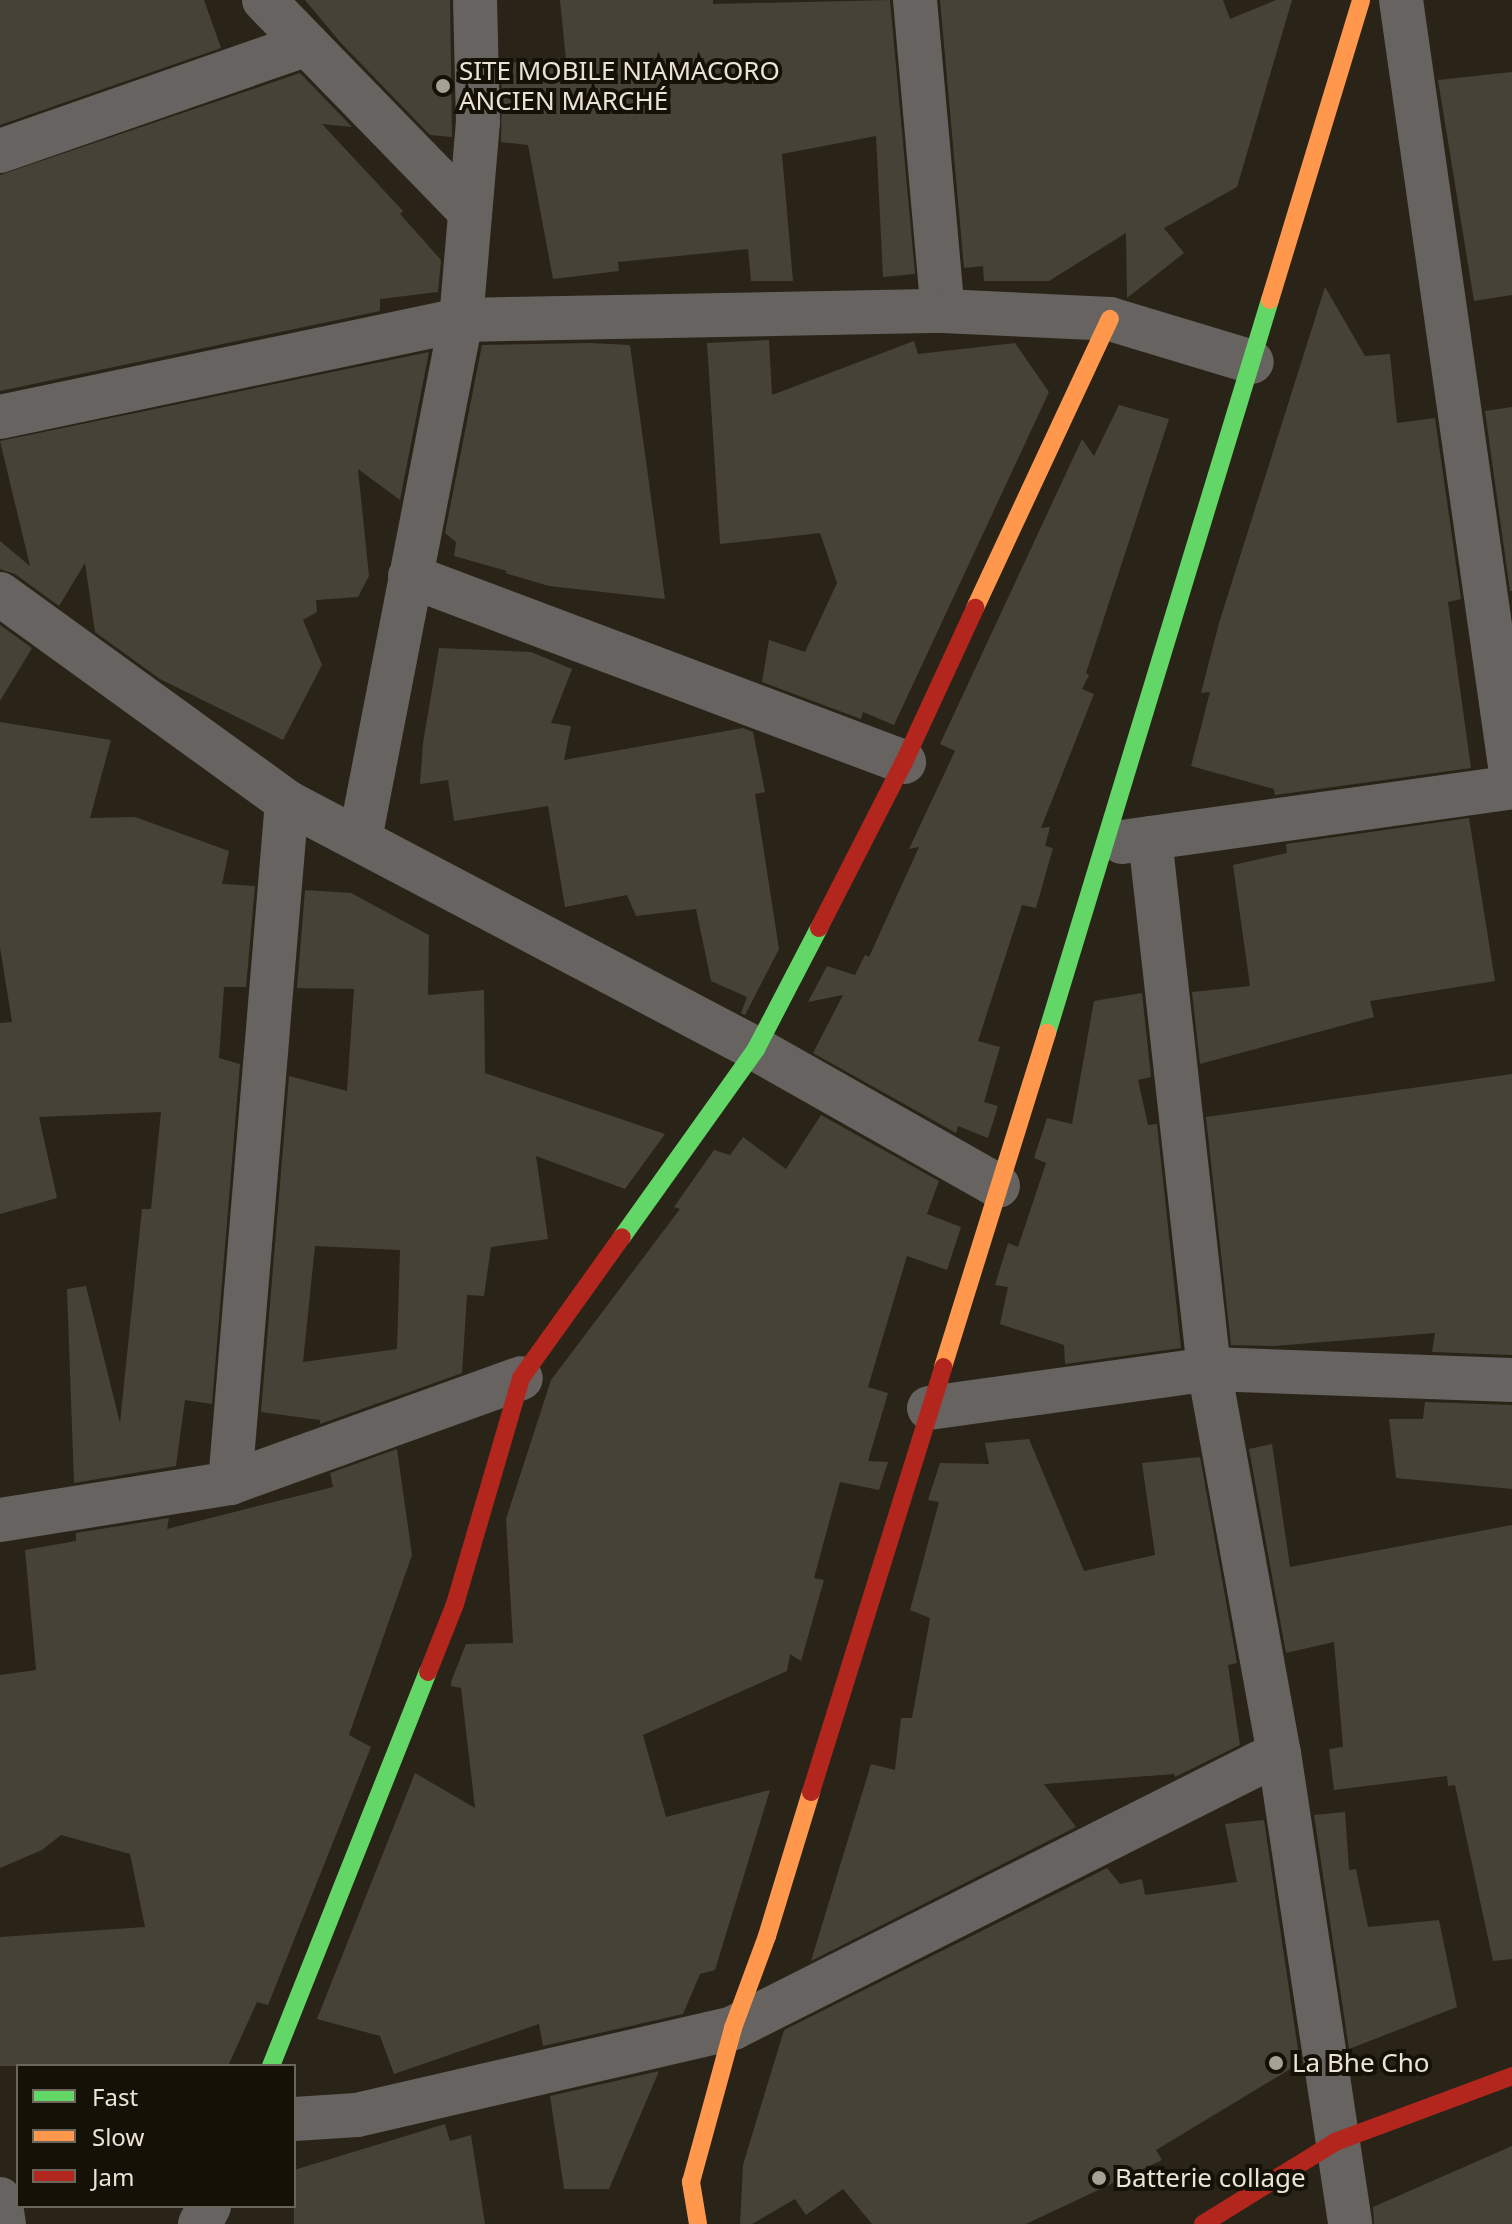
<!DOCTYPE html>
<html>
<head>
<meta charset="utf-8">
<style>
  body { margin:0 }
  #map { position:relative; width:1512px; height:2224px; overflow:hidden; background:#292417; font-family:"Noto Sans",sans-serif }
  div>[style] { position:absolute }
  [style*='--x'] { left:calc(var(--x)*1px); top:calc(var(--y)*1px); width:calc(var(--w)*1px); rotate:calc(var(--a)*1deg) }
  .building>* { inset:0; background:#474237 }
  .street>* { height:44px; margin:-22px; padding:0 22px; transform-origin:22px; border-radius:22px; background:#676360 }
  .fast>* { height:18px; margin:-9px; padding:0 9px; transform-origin:9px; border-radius:9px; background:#63d668 }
  .slow>* { height:18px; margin:-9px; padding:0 9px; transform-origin:9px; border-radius:9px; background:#ff974d }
  .jam>* { height:18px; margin:-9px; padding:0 9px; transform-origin:9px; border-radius:9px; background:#b3261e }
  .dots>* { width:22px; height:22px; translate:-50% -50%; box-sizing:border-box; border:4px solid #151107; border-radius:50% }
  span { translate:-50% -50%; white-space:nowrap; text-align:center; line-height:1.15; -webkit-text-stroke:8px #151107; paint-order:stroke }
  .poi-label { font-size:26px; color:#ebe4d6 }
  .left { translate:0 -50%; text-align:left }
  .legend { position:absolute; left:16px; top:2064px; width:280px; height:144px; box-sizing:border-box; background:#151107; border:2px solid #6b655a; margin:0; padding:10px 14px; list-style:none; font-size:24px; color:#ebe4d6 }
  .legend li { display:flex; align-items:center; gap:16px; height:40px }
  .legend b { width:40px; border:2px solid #6b655a }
</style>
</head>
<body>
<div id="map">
  <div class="building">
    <i style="clip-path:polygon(0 0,204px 0,221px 48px,0 125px)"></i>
    <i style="clip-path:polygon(305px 0,450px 0,452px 137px,430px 135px,341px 43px)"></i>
    <i style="clip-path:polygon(560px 0,713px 0,713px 4px,890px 0,915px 274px,883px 277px,876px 136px,782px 154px,793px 281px,751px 281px,748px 249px,618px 262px,619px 271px,553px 279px,528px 145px,501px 142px,502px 63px,566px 60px)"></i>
    <i style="clip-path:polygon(940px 0,1223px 0,1230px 19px,1276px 0,1292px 0,1237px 187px,1164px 228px,1184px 253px,1127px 298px,1126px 233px,1049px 281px,984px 281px,983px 266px,964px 268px)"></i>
    <i style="clip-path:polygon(1512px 72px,1512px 295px,1474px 301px,1438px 80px)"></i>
    <i style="clip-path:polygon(300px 73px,352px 127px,322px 124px,403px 211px,400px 214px,441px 260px,438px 292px,380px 299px,380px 311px,0 391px,0 175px)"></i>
    <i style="clip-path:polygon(1325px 287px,1365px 356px,1390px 354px,1397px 423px,1435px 418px,1461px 599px,1448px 602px,1471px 768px,1275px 795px,1274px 789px,1191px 766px,1210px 692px,1201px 693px,1219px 623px)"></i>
    <i style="clip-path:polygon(769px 340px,772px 395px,914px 341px,918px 354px,1015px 343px,1049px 392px,894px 725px,863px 712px,861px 719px,762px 682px,769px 640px,805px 652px,837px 583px,820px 533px,720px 544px,707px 343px)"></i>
    <i style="clip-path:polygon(590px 343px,630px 345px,665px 599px,549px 586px,505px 573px,507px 571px,454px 556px,456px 542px,445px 533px,482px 345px)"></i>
    <i style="clip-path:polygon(429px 352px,400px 500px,358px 469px,369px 576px,358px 597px,316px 600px,317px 612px,303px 620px,322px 665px,283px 740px,160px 679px,95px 632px,85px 563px,59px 606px,15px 574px,0 569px,0 541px,30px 566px,0 441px)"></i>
    <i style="clip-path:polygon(1119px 405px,1169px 419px,1086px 673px,1089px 675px,1082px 689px,1094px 694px,1041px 828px,1050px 827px,1045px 846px,1053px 848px,1036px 908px,1022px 905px,978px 1041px,1000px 1047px,984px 1102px,998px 1106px,988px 1138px,958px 1126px,956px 1133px,813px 1053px,843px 995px,808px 1002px,827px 966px,855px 975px,865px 955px,869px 957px,919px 847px,909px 849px,955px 751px,940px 744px,1082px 439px,1094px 456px)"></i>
    <i style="clip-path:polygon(1512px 407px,1512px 591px,1510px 591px,1485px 411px)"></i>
    <i style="clip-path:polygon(0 625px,32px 648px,0 701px)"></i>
    <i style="clip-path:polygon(439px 648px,531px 652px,572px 669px,551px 723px,571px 726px,564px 760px,743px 728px,753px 732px,765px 792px,755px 794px,779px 949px,745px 1015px,741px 1013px,747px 997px,711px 981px,696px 909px,636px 916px,627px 895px,565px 907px,548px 806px,454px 821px,448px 780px,420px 784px,423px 743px)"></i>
    <i style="clip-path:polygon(0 722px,111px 740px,90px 818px,135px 817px,229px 851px,222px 884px,255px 886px,246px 987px,224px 987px,219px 1058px,240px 1064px,212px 1404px,185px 1400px,176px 1466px,74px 1483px,67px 1289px,86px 1286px,120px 1423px,142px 1209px,151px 1209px,161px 1112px,39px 1117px,57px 1198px,0 1214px,0 1023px,12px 1022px,0 947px)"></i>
    <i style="clip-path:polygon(1469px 818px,1495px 981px,1370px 1001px,1374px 1017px,1200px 1064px,1192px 992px,1250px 986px,1233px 865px,1287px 853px,1286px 844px)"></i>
    <i style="clip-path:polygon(evenodd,305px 890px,351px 893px,429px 935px,428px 995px,484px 990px,485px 1073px,665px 1134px,625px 1189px,536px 1156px,548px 1239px,491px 1247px,484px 1296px,467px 1295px,462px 1373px,320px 1424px,320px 1420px,261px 1412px,289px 1076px,347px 1091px,354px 989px,297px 988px,305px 890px,315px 1246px,400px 1250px,397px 1349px,303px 1362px,315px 1246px)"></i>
    <i style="clip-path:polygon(1142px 993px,1151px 1077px,1138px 1080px,1148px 1125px,1157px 1124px,1181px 1348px,1065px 1364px,1064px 1345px,1000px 1324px,1008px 1287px,995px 1285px,1008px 1243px,1018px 1247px,1046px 1163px,1034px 1158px,1047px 1118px,1072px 1124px,1094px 1001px)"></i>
    <i style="clip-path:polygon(1512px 1074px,1512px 1355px,1432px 1352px,1435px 1333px,1274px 1346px,1231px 1345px,1206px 1117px)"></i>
    <i style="clip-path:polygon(821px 1115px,939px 1181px,927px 1214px,961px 1227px,947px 1270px,907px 1256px,868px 1387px,888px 1393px,868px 1461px,888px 1462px,879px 1490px,840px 1482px,814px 1578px,824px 1580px,801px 1661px,790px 1654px,787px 1671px,643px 1735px,666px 1817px,770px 1790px,715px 1970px,700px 1974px,683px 2014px,543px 2046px,539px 2024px,394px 2074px,380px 2036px,317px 2019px,415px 1773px,475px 1808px,461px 1688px,451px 1686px,451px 1682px,466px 1644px,513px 1643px,506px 1519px,551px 1380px,680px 1209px,674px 1207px,714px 1150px,730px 1155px,743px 1137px,786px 1169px)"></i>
    <i style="clip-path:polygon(1425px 1402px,1512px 1405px,1512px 1489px,1396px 1478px,1389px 1419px,1423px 1419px)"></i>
    <i style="clip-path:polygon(1029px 1439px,1084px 1571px,1155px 1555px,1142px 1463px,1200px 1457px,1237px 1663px,1228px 1665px,1240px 1745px,1175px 1777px,1174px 1774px,1044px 1784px,1076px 1827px,811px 1961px,871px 1764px,895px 1770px,901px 1718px,912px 1718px,930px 1618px,910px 1610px,939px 1502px,928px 1500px,940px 1463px,989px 1464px,985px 1443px)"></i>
    <i style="clip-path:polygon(1272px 1444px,1290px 1567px,1512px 1525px,1512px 1959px,1493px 1961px,1455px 1785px,1448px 1786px,1447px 1776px,1334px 1790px,1329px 1749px,1343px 1747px,1334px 1642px,1286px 1653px,1249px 1449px)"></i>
    <i style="clip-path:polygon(397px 1449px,412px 1555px,349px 1735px,371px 1747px,268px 2005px,257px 2002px,228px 2066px,0 2066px,0 1937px,145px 1927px,130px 1854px,61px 1835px,42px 1850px,0 1868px,0 1675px,36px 1670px,25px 1550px,76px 1541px,76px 1533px,169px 1518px,167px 1529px,333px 1487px,330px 1473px)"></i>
    <i style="clip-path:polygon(1345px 1812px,1349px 1870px,1356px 1869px,1368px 1927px,1439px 1920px,1457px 2007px,1349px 2049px,1314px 1815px)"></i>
    <i style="clip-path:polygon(1264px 1820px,1300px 2063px,1156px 2150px,1162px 2160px,1026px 2224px,872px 2224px,843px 2189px,806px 2215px,795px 2199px,752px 2224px,740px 2224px,743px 2165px,784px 2030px,1107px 1868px,1120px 1884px,1142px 1879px,1145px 1895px,1237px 1882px,1225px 1824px)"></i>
    <i style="clip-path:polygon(659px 2071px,609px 2189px,564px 2189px,550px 2096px)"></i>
    <i style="clip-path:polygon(445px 2124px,450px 2141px,471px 2135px,485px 2224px,294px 2224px,294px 2170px)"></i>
    <i style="clip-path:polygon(1512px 2146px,1512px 2224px,1374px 2224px,1373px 2207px)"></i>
  </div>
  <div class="street">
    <i style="--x:264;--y:0;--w:294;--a:45.8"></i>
    <i style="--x:915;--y:0;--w:312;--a:84.9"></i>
    <i style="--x:1401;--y:0;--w:788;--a:81.9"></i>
    <i style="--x:0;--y:151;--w:325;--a:-19.2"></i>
    <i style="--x:0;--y:417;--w:471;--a:-11.9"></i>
    <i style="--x:461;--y:320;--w:482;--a:-1.1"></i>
    <i style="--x:943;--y:311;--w:167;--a:2.7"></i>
    <i style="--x:1110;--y:319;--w:148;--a:16.8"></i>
    <i style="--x:410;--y:576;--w:528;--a:20.63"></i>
    <i style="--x:0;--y:594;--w:354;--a:35.9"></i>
    <i style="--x:287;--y:802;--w:530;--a:27.77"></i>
    <i style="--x:756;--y:1049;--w:278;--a:29.5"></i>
    <i style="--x:1150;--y:838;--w:534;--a:83.66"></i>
    <i style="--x:1209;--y:1369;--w:390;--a:79.7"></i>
    <i style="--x:1279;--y:1753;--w:476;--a:81.4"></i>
    <i style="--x:360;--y:839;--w:529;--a:-78.99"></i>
    <i style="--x:461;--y:320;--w:199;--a:-85.1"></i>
    <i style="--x:478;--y:122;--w:122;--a:-91.4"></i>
    <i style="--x:1122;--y:842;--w:394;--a:-8"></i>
    <i style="--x:929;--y:1408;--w:283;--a:-7.9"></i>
    <i style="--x:1209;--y:1369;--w:303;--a:2.1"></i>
    <i style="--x:230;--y:1483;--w:683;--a:-85.22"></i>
    <i style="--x:0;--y:1520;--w:233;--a:-9.1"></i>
    <i style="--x:230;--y:1483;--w:309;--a:-19.8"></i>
    <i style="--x:294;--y:2119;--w:63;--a:-3.6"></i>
    <i style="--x:357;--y:2115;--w:386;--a:-13"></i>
    <i style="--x:733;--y:2028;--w:611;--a:-26.73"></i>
    <i style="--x:0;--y:2199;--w:25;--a:81"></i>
    <i style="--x:200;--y:2224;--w:20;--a:-63"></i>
  </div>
  <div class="fast">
    <i style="--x:1047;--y:1033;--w:766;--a:-73.08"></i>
    <i style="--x:622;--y:1237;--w:231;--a:-54.5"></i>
    <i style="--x:756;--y:1049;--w:136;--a:-62.5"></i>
    <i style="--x:271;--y:2066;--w:424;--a:-68.3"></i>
  </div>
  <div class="slow">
    <i style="--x:1270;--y:300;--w:313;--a:-73.1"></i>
    <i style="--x:975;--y:608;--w:319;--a:-65"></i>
    <i style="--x:943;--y:1367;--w:350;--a:-72.7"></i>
    <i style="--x:698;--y:2224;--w:43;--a:-99.5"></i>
    <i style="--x:691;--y:2182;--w:160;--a:-74.7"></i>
    <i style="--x:733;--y:2028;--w:98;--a:-69.7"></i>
    <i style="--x:767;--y:1936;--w:151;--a:-73"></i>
  </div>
  <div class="jam">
    <i style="--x:819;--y:928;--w:186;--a:-62.9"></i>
    <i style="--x:904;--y:762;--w:170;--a:-65.2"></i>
    <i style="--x:428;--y:1672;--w:73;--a:-68.3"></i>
    <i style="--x:455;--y:1604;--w:235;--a:-73.7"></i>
    <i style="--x:521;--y:1378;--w:173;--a:-54.4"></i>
    <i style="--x:811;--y:1792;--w:445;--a:-72.7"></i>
    <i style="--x:1203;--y:2224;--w:155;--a:-31.8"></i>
    <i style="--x:1335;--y:2142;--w:189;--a:-20.4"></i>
  </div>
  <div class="dots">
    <i style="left:443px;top:86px;background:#a7a193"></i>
    <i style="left:1276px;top:2063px;background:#a7a193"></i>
    <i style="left:1099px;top:2178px;background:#a7a193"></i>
  </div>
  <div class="poi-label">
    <span class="left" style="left:459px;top:86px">SITE MOBILE NIAMACORO<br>ANCIEN MARCHÉ</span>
    <span class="left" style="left:1292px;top:2063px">La Bhe Cho</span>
    <span class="left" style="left:1115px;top:2178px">Batterie collage</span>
  </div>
  <ul class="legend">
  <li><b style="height:10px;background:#63d668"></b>Fast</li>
  <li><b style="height:10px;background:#ff974d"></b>Slow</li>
  <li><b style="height:10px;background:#b3261e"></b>Jam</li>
  </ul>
</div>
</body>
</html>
